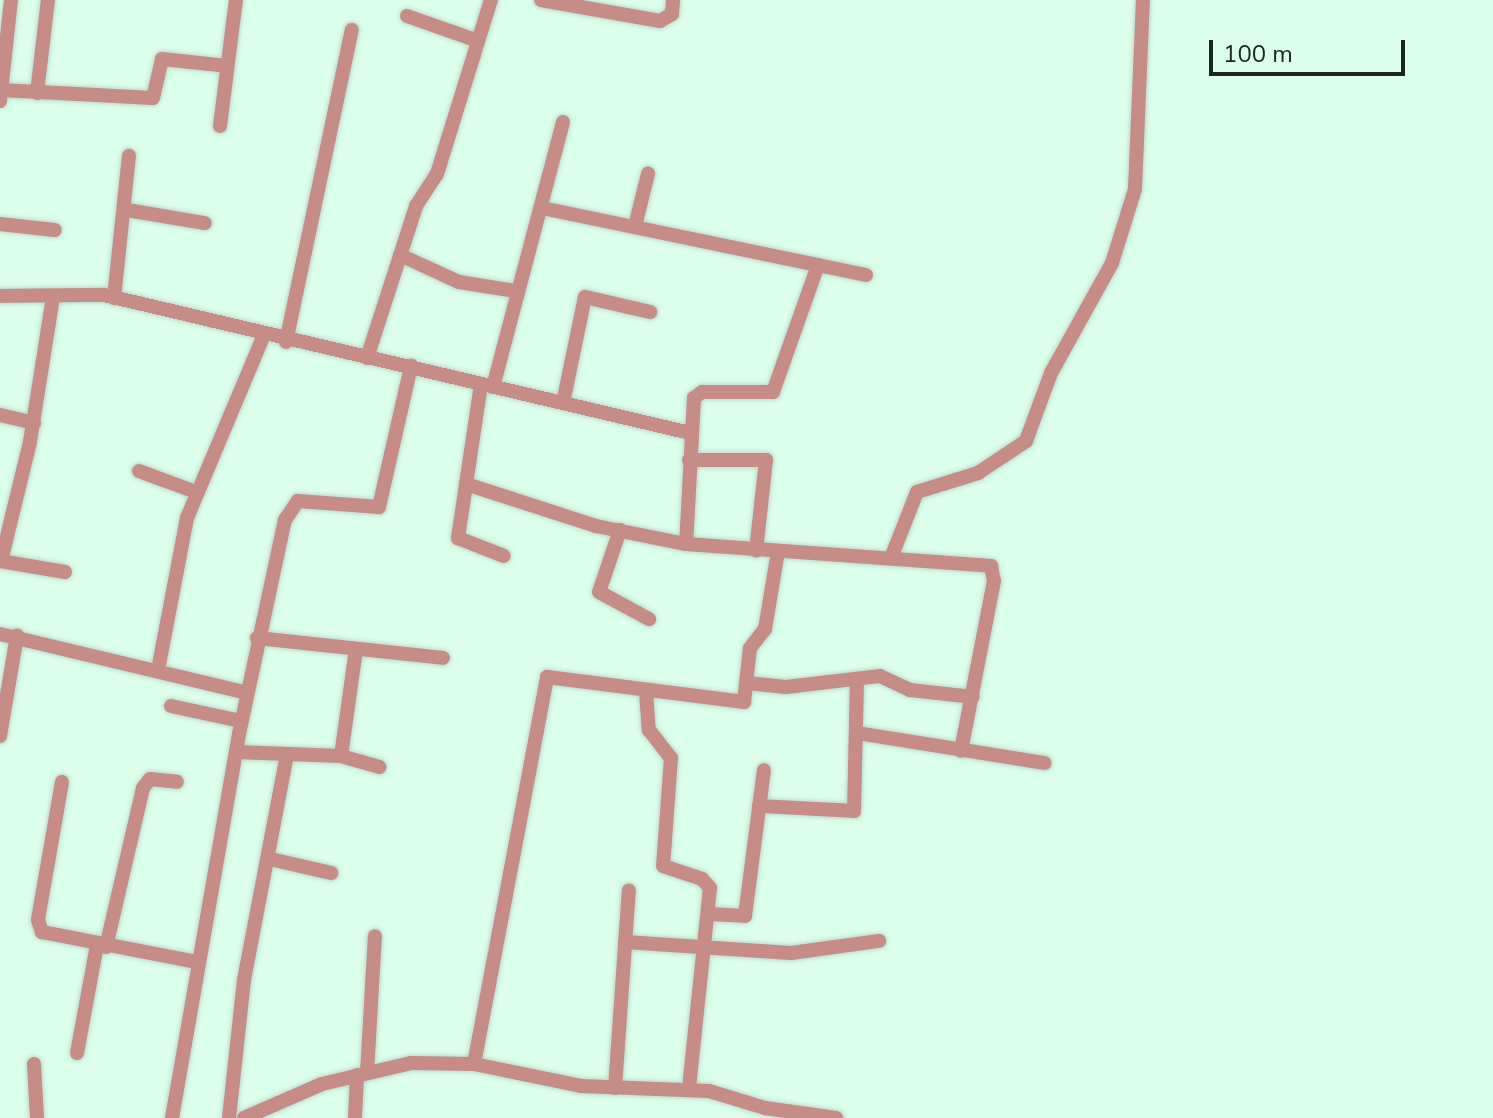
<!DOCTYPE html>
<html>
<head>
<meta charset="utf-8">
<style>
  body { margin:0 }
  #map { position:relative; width:1493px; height:1118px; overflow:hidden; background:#dcffeb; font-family:"Nunito Sans",sans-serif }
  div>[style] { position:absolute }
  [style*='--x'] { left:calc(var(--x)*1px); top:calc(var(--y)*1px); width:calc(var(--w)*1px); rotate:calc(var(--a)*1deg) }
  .roads { filter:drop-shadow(0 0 2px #bddccb) drop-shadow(0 0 2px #bddccb) }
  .street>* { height:14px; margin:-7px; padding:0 7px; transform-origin:7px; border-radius:7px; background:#c68c86 }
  span { translate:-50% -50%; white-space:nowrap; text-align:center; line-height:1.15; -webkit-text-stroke:6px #dcffeb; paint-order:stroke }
  .scale { position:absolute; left:1209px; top:40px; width:196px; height:36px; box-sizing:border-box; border:4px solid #1a2720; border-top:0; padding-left:10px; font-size:24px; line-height:28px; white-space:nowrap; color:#1a2720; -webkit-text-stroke:6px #dcffeb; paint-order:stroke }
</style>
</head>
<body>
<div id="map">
  <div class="roads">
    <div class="street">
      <i style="--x:541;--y:0;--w:121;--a:10"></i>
      <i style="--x:660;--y:21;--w:14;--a:-30"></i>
      <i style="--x:672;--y:14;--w:14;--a:-86"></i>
      <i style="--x:407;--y:16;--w:75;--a:19.4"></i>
      <i style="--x:1;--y:90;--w:152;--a:3"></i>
      <i style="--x:153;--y:98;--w:40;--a:-77"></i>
      <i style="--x:162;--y:59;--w:65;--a:6.1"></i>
      <i style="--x:37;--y:93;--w:94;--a:-83.3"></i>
      <i style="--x:0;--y:101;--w:102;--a:-83.8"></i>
      <i style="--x:220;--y:126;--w:127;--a:-82.8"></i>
      <i style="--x:542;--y:208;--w:282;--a:11.7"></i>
      <i style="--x:818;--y:265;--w:135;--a:109.5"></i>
      <i style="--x:773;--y:392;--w:71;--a:180"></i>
      <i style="--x:702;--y:392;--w:10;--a:143"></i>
      <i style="--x:694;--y:398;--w:146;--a:93.1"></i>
      <i style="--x:127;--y:210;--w:79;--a:9.5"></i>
      <i style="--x:0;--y:224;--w:55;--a:6.2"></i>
      <i style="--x:635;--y:226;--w:54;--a:-76"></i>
      <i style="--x:400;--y:255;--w:65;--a:24.6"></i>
      <i style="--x:459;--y:282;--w:58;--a:9"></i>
      <i style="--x:818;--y:265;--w:49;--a:11.8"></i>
      <i style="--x:0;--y:296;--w:104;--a:-0.6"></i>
      <i style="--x:104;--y:295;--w:602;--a:13.25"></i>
      <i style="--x:114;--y:298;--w:143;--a:-84"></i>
      <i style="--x:286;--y:342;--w:319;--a:-78.1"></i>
      <i style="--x:367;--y:358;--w:160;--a:-72.1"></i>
      <i style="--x:416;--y:206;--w:38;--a:-57"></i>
      <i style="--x:437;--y:174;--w:182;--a:-72.8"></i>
      <i style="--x:481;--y:384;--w:156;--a:98.5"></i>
      <i style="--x:458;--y:538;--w:49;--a:21.4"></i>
      <i style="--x:493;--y:387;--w:274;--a:-75.2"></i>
      <i style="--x:563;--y:403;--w:108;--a:-78.3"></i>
      <i style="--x:585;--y:297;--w:67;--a:13"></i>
      <i style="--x:0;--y:415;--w:35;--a:13"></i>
      <i style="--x:689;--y:460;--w:77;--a:0"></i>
      <i style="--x:766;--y:460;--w:91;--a:96.3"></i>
      <i style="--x:139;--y:471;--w:61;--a:20.2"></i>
      <i style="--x:466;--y:484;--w:137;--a:17.9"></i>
      <i style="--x:596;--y:526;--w:92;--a:11.3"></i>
      <i style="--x:686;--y:544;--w:306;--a:4.1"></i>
      <i style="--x:991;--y:566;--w:15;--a:79"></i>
      <i style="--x:994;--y:581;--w:173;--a:101"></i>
      <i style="--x:620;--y:530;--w:65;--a:108.7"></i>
      <i style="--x:599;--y:592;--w:57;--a:28.4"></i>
      <i style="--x:891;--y:558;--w:71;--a:-68.5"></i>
      <i style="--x:917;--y:492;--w:64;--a:-17.3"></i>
      <i style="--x:978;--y:473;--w:58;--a:-33.7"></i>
      <i style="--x:1026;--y:441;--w:72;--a:-69.8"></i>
      <i style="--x:1051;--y:373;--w:126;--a:-61"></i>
      <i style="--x:1112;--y:263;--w:77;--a:-72.7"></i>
      <i style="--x:1135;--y:189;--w:189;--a:-87.6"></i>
      <i style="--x:0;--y:561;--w:66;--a:9.6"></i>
      <i style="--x:1;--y:561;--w:122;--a:-76.3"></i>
      <i style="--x:30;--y:442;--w:148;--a:-81"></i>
      <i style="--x:0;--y:634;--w:254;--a:13.4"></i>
      <i style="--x:257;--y:638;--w:187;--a:6.1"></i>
      <i style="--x:158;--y:670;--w:155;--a:-79.2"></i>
      <i style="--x:187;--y:518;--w:196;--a:-67.2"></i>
      <i style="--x:747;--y:683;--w:39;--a:6"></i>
      <i style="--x:786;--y:687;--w:95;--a:-6.7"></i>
      <i style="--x:880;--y:676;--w:33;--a:25"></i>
      <i style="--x:910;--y:690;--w:63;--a:6.3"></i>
      <i style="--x:646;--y:691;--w:39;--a:86"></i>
      <i style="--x:649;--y:730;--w:36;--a:52"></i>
      <i style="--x:671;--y:758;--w:108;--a:94.2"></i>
      <i style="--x:663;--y:866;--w:41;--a:18.4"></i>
      <i style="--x:702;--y:879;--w:12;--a:48"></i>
      <i style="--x:710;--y:888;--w:202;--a:96"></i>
      <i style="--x:171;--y:706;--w:72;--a:12.1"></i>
      <i style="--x:857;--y:733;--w:190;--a:9.1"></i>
      <i style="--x:0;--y:736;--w:102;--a:-80.4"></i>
      <i style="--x:236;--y:752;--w:105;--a:2.2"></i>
      <i style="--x:341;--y:756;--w:40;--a:16"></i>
      <i style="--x:341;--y:756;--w:108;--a:-82"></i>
      <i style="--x:62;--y:782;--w:140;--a:99.9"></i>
      <i style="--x:38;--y:920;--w:13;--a:72"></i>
      <i style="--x:42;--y:932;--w:158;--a:11"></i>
      <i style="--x:759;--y:806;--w:95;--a:3"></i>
      <i style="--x:854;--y:811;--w:131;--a:-88.7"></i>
      <i style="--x:270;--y:859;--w:63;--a:12.9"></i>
      <i style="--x:709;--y:914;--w:36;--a:3"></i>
      <i style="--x:745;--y:916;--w:147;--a:-82.6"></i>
      <i style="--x:625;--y:942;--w:166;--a:3.8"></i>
      <i style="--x:791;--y:953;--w:89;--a:-7.8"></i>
      <i style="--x:106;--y:947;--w:163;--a:-76.9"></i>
      <i style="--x:143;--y:788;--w:11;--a:-52"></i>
      <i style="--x:150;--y:779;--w:27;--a:6"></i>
      <i style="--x:77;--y:1053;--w:110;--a:-79.5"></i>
      <i style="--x:34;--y:1064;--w:54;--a:86.8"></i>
      <i style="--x:474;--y:1064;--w:394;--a:-79.3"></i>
      <i style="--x:547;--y:677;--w:199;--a:7.2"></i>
      <i style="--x:744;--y:702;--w:54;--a:-83.7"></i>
      <i style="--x:750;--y:648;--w:24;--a:-52"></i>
      <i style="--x:765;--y:629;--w:79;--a:-80.5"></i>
      <i style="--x:367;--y:1073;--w:137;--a:-86.7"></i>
      <i style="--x:615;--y:1088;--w:198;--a:-86"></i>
      <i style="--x:172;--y:1118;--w:390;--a:-80.1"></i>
      <i style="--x:239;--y:734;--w:219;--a:-77.9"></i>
      <i style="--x:285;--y:520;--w:23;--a:-56"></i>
      <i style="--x:298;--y:501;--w:81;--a:4.2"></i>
      <i style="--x:379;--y:507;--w:145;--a:-77.2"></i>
      <i style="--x:229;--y:1118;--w:139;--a:-83.8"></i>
      <i style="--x:244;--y:980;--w:230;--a:-79.2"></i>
      <i style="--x:244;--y:1118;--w:85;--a:-23.6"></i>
      <i style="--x:322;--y:1084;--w:91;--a:-13.3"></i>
      <i style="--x:411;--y:1063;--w:63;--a:0.9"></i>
      <i style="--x:474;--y:1064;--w:109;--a:11.6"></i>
      <i style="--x:581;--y:1086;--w:128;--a:2.2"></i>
      <i style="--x:709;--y:1091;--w:59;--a:16.9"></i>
      <i style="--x:765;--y:1108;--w:72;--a:8"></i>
      <i style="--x:355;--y:1118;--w:43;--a:-87.3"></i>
    </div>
  </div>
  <div class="scale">100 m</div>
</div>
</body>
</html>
